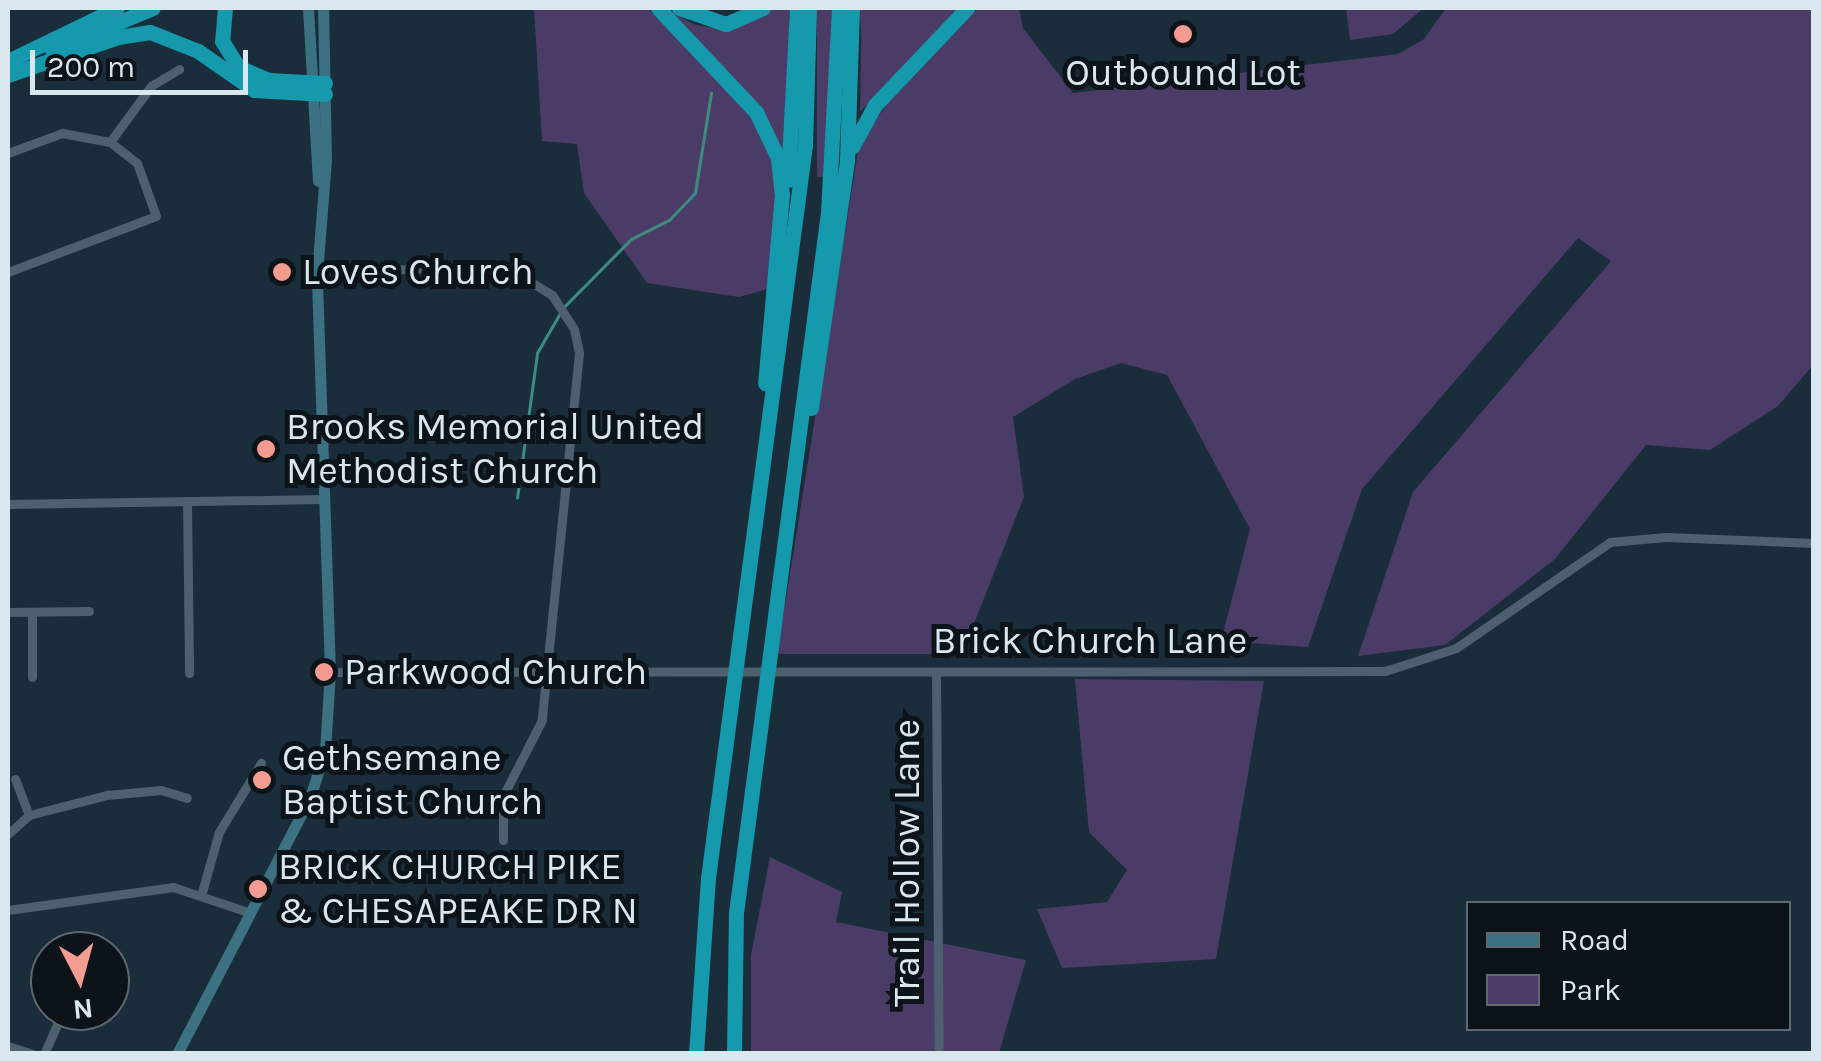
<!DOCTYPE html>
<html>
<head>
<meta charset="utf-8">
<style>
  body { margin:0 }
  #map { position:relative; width:1821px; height:1061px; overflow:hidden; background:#1a2d3a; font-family:Karla,sans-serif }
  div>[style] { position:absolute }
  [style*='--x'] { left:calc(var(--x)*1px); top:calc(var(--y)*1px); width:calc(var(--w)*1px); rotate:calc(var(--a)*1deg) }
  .green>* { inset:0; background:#4a3c66; transform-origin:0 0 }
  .stream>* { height:2.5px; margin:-1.25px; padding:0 1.25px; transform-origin:1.25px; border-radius:1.25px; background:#3d8c7f }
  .street>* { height:9px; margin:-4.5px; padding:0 4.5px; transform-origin:4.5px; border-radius:4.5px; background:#4c606f }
  .secondary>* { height:11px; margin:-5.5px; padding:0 5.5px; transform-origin:5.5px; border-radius:5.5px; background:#3c7182 }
  .highway>* { height:15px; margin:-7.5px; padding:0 7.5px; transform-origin:7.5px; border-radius:7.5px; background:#159aad }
  .dots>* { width:28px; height:28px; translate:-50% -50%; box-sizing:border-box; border:5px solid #0c141a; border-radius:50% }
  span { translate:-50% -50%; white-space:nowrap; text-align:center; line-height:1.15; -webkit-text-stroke:10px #0c141a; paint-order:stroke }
  .poi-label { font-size:38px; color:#dbe7ef }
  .left { translate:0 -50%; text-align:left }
  .street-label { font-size:38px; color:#dbe7ef }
  .frame { position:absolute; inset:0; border:10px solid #dbe7ef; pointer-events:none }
  .legend { position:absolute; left:1466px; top:901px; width:325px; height:130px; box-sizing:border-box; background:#0c141a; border:2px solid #5f686f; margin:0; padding:12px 18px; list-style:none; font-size:30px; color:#dbe7ef }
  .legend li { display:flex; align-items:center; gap:20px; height:50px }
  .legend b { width:50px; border:2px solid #5f686f }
  .north { position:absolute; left:30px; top:931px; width:100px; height:100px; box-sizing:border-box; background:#0c141a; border:2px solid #5f686f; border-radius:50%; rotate:174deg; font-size:28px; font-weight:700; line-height:40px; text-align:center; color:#dbe7ef }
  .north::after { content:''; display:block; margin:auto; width:35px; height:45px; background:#f59c92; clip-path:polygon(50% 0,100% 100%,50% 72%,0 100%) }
  .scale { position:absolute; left:30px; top:50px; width:218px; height:45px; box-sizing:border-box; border:5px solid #dbe7ef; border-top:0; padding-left:12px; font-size:30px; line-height:35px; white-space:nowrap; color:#dbe7ef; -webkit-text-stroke:8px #0c141a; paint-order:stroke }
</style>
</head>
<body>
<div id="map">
  <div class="green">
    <i style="clip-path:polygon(534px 8px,647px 8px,741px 102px,771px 151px,776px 200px,768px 289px,739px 297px,647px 283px,584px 193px,577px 144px,542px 141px)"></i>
    <i style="clip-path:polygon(663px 8px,696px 25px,724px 29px,771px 8px,790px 8px,785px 168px,779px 146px)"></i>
    <i style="left:817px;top:8px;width:17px;height:169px"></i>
    <i style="clip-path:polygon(860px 8px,961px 8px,860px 112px,861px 39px)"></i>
    <i style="clip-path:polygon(978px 8px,1019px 8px,1023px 28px,1073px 93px,1398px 54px,1424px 39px,1446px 8px,1813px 8px,1813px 365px,1778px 406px,1710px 450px,1646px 445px,1555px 559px,1445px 645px,1358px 656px,1413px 492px,1611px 261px,1578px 238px,1362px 489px,1308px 647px,1221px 641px,1250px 529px,1167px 375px,1121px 363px,1075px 379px,1013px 417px,1024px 497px,962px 654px,777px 654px,859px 145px,888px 102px)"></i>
    <i style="clip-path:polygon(1346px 8px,1424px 8px,1393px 34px,1350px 40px)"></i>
    <i style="clip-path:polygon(1075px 679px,1264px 681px,1216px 959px,1062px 968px,1037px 909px,1107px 902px,1127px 870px,1089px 832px)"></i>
    <i style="clip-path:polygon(770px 857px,842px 892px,836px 922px,1026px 960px,999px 1053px,751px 1054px,751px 955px)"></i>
  </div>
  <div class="stream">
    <i style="--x:563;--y:308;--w:97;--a:-45.4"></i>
    <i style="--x:631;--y:239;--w:42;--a:-26.6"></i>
    <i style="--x:669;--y:220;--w:37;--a:-46"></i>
    <i style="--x:695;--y:193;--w:101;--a:-80.9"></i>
    <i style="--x:517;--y:498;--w:146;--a:-82.1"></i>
    <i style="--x:537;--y:353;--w:44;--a:-59.9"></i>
  </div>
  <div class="street">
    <i style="--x:110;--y:142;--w:69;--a:-53.8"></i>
    <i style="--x:151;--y:86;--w:33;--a:-31"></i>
    <i style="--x:8;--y:153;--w:58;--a:-20.3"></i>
    <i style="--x:62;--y:133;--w:49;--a:10.6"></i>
    <i style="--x:110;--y:142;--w:34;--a:38"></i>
    <i style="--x:137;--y:163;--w:56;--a:70.3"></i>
    <i style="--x:156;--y:216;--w:158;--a:159.3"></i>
    <i style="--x:317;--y:274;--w:163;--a:-3.2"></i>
    <i style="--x:480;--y:265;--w:37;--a:13"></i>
    <i style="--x:516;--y:273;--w:42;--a:31.4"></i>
    <i style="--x:552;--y:295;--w:40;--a:57.1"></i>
    <i style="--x:574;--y:329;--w:25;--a:78"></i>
    <i style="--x:579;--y:353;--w:369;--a:95.8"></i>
    <i style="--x:542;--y:720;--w:85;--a:117.2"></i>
    <i style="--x:503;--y:796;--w:44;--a:90"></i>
    <i style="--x:187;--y:501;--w:172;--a:89.3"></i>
    <i style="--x:8;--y:504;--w:315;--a:-0.9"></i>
    <i style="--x:8;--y:612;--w:81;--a:-0.7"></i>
    <i style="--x:32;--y:612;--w:65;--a:90"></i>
    <i style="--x:330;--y:672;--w:1055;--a:-0.05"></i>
    <i style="--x:1385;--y:671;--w:75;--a:-17.9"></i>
    <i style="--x:1456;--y:648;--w:187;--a:-34.5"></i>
    <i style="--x:1610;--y:542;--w:56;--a:-5.1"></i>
    <i style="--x:1666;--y:537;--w:148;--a:2.3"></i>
    <i style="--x:936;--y:672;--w:382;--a:89.6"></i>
    <i style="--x:15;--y:779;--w:39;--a:69"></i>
    <i style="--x:8;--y:834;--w:28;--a:-42"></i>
    <i style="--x:29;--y:815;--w:81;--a:-14.4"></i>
    <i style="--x:107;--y:795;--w:54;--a:-5.3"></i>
    <i style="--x:161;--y:790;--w:27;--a:17"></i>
    <i style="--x:202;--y:892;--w:62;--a:-74.2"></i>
    <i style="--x:219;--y:832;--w:81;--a:-58.7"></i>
    <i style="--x:8;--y:910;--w:167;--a:-7.9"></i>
    <i style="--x:173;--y:887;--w:79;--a:18.4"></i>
    <i style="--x:8;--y:1046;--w:26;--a:18"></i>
    <i style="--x:44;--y:1054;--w:47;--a:-66.2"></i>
  </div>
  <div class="secondary">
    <i style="--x:308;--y:8;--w:173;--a:86.7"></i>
    <i style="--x:177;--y:1054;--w:289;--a:-62.6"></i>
    <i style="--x:310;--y:797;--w:48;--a:-71.9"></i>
    <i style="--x:325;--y:751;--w:79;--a:-86.4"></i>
    <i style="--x:330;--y:672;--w:398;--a:-91.9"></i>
    <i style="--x:317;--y:274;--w:114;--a:-85.5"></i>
    <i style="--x:326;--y:160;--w:152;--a:-91.1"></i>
  </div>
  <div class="highway">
    <i style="--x:225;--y:8;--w:33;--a:95"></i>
    <i style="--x:222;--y:41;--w:31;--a:58"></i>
    <i style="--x:238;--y:67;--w:33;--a:23"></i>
    <i style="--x:268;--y:80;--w:57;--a:3"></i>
    <i style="--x:658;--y:8;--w:143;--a:46.7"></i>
    <i style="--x:756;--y:112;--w:51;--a:64.4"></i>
    <i style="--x:778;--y:158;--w:36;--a:84"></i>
    <i style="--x:782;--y:194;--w:190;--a:95.1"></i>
    <i style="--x:679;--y:8;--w:50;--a:18.8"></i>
    <i style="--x:726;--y:24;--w:40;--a:-23.4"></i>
    <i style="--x:52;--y:50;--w:109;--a:-22.6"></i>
    <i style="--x:8;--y:61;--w:121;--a:-25.9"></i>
    <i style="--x:8;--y:75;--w:116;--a:-19.1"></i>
    <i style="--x:118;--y:37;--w:32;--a:-9"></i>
    <i style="--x:150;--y:32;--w:52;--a:21.6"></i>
    <i style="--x:198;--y:51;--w:68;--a:34.9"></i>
    <i style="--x:254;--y:90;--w:71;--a:3.2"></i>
    <i style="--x:852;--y:147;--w:48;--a:-61.3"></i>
    <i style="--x:875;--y:105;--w:134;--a:-46.5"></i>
    <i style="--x:788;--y:180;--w:172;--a:-87"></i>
    <i style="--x:811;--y:408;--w:251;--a:-81.7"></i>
    <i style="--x:847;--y:160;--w:152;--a:-88.1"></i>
    <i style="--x:696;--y:1054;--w:176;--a:-86.1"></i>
    <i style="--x:708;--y:878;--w:739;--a:-82.46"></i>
    <i style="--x:805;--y:145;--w:137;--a:-88.3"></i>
    <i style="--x:734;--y:1054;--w:141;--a:-89.2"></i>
    <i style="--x:736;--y:913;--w:707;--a:-82.52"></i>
    <i style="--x:828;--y:212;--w:204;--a:-86.9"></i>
  </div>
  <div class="dots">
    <i style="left:1183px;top:34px;background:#f59c92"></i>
    <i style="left:282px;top:272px;background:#f59c92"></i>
    <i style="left:266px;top:449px;background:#f59c92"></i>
    <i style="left:324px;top:672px;background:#f59c92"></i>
    <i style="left:262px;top:780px;background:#f59c92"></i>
    <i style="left:258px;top:889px;background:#f59c92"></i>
  </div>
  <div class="poi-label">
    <span style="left:1183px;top:73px">Outbound Lot</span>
    <span class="left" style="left:302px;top:272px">Loves Church</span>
    <span class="left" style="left:286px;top:449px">Brooks Memorial United<br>Methodist Church</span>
    <span class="left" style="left:344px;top:672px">Parkwood Church</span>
    <span class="left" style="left:282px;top:780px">Gethsemane<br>Baptist Church</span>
    <span class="left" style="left:278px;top:889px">BRICK CHURCH PIKE<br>&amp; CHESAPEAKE DR N</span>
  </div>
  <div class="street-label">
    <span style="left:1090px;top:641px">Brick Church Lane</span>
    <span style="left:907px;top:863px;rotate:-90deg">Trail Hollow Lane</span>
  </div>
  <div class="frame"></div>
  <ul class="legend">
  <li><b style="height:12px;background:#3c7182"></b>Road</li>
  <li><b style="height:28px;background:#4a3c66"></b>Park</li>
  </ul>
  <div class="north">N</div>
  <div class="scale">200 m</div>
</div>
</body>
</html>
